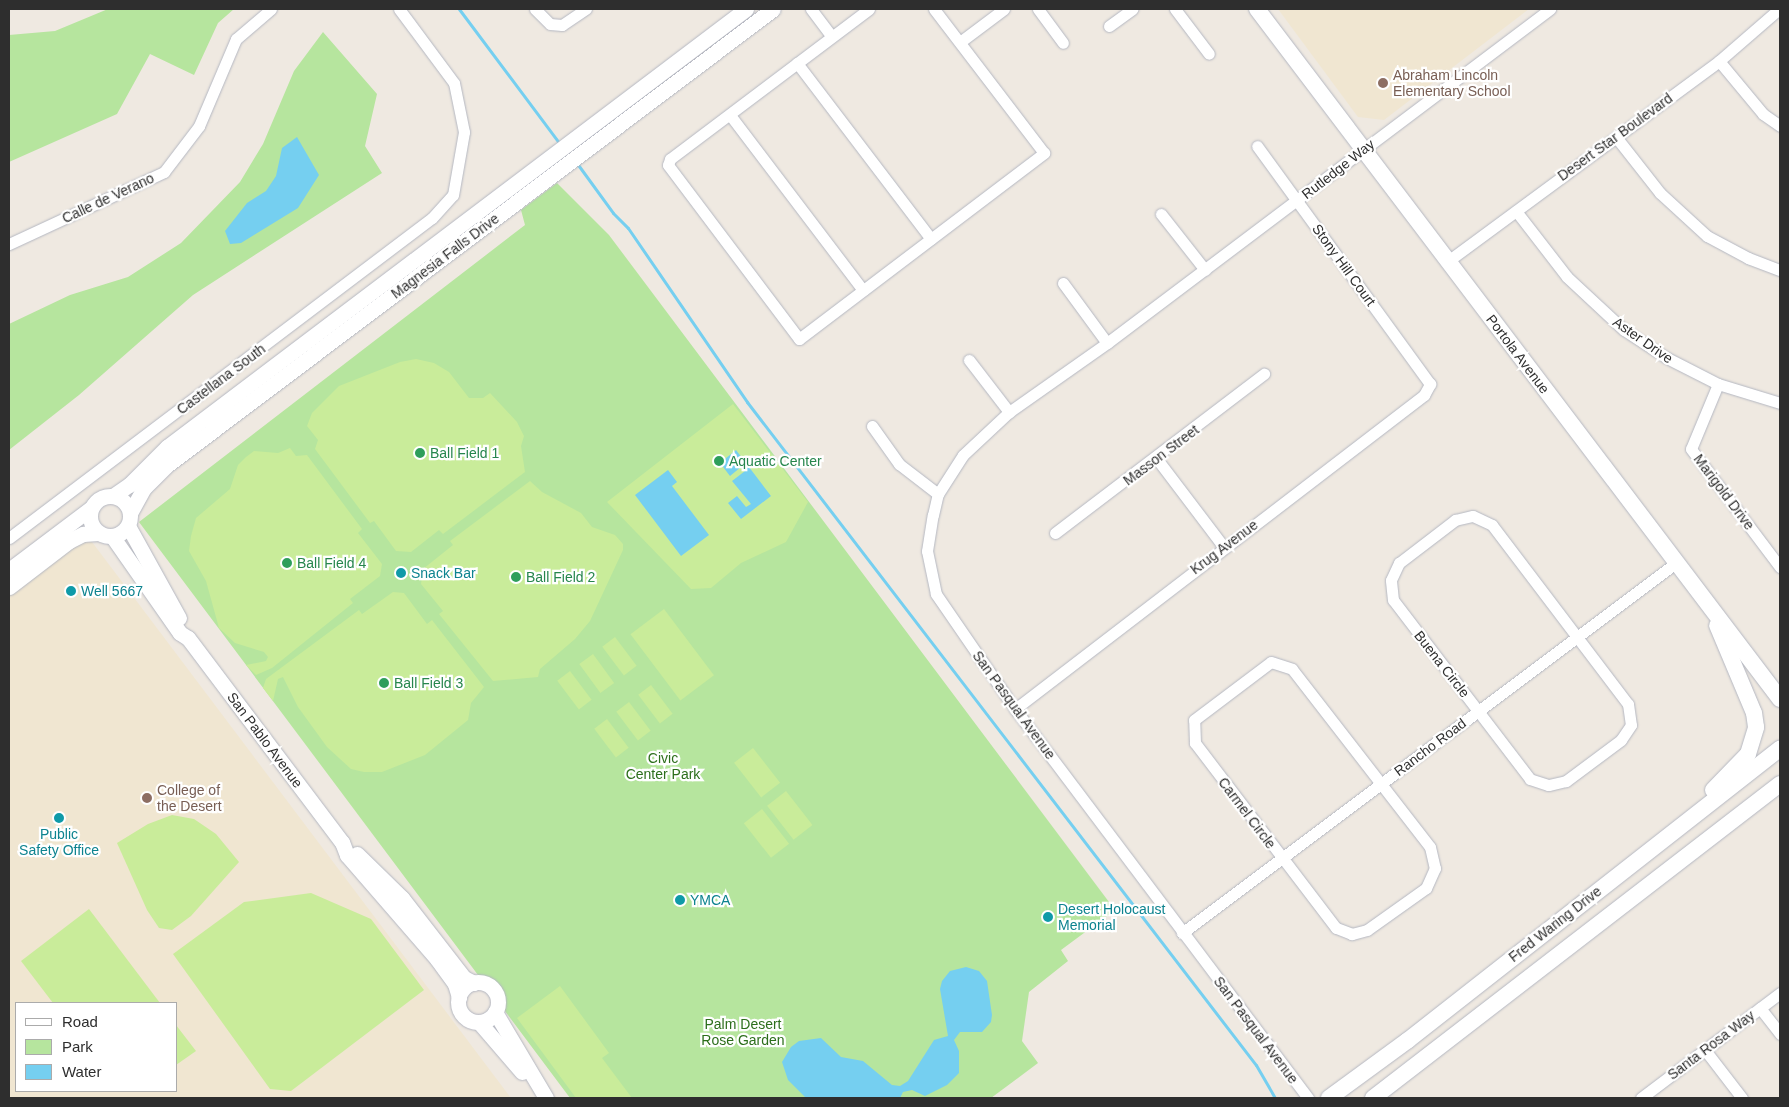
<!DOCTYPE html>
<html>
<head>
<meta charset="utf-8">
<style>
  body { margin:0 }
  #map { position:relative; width:1789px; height:1107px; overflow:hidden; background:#efe9e1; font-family:Arial,sans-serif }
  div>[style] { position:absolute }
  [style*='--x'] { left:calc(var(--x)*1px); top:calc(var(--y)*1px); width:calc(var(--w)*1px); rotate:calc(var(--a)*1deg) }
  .education>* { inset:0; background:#f0e6d1 }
  .green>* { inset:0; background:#b6e59e }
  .pitch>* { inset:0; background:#c9ec9a; transform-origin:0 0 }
  .water>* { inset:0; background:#75cff0 }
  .stream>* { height:3px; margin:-1.5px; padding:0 1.5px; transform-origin:1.5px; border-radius:1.5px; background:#75cff0 }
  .roads { filter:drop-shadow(0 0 1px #b4b7c1) drop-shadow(0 0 1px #b4b7c1) }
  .minor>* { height:11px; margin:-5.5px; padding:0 5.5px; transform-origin:5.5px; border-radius:5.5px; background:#fff }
  .tertiary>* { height:15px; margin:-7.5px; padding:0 7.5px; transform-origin:7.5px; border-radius:7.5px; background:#fff }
  .tertiary>.ring { margin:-7.5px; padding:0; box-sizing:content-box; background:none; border:15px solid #fff; border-radius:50% }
  .secondary>* { height:16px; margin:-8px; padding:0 8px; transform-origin:8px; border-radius:8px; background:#fff }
  .dots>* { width:14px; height:14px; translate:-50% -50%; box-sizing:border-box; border:2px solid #fff; border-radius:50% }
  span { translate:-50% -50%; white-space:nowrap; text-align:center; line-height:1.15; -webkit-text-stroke:4.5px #fff; paint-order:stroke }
  .education-label { font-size:14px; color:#785e54 }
  .left { translate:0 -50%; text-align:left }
  .street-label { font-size:14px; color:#2e2e2e }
  .leisure-label { font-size:14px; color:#27864d }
  .culture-label { font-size:14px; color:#0d838f }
  .park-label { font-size:14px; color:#2c6e1b }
  .frame { position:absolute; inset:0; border:10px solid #2e2e2e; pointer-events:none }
  .legend { position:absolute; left:15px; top:1002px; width:162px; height:90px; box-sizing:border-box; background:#fff; border:1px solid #ababab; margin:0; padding:6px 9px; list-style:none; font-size:15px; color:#2e2e2e }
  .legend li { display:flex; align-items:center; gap:10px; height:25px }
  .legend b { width:25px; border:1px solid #ababab }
</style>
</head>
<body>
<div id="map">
  <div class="education">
    <i style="clip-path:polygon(1278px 9px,1529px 9px,1384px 120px,1358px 117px)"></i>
    <i style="clip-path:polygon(evenodd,86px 534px,511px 1098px,9px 1098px,9px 593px,86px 534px,16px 1003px,176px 1003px,176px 1091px,16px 1091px,16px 1003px)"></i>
  </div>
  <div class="green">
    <i style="clip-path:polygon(108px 9px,234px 9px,218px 23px,194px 75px,150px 54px,117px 114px,9px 162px,9px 35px,55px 31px)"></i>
    <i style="clip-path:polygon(323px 32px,377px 94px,365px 146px,382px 173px,193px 295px,79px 395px,9px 450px,9px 324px,70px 295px,128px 277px,181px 243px,240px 182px,263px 144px,294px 71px)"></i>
    <i style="clip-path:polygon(557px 183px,609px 235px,1115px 910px,1061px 950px,1068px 961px,1029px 992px,1022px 1041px,1038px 1063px,991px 1098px,570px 1098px,139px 522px,525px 225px,521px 210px)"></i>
  </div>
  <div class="pitch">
    <i style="clip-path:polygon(416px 359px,434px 363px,449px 372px,469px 398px,483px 398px,490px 393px,517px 422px,524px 436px,521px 446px,525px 472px,443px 534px,439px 530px,411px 552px,396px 551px,374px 521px,370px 523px,315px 449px,318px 440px,307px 426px,312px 413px,339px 386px,400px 362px)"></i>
    <i style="clip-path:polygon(733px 404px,808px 502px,786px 542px,741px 563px,711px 588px,691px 589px,607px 502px)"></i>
    <i style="clip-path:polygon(290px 448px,296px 456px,307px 455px,362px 529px,358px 533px,382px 564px,380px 576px,350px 599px,353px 603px,272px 668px,256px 675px,246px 665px,266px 661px,268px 657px,264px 652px,235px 643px,219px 628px,206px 581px,189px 551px,191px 536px,196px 518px,230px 489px,238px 465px,246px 457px,254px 451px,278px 453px)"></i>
    <i style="clip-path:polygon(530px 481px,542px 492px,581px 513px,592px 527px,615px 535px,623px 544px,623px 550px,590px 621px,575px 639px,540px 669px,538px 677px,493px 681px,439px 614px,443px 611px,421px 584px,423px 569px,453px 545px,450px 541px)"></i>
    <i style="clip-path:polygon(393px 592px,404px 593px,427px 624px,432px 620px,484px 687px,471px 703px,468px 720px,425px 755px,382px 772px,364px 772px,351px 769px,327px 747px,298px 707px,283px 677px,278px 679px,273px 701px,263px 688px,266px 679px,359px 610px,362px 614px)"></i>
    <i style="left:664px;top:609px;width:83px;height:42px;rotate:53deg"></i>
    <i style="left:615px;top:637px;width:36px;height:16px;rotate:53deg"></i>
    <i style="left:593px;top:654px;width:36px;height:17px;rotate:54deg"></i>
    <i style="left:570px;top:671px;width:36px;height:16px;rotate:53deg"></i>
    <i style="left:651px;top:685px;width:36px;height:16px;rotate:53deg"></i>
    <i style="left:629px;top:702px;width:36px;height:16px;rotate:53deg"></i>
    <i style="left:607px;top:719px;width:36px;height:16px;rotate:53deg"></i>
    <i style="left:753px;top:748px;width:44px;height:24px;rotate:52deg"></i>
    <i style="left:786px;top:791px;width:43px;height:24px;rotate:52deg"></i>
    <i style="left:762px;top:809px;width:44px;height:23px;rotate:52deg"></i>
    <i style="clip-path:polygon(172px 815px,194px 819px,216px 834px,239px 862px,191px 916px,172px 930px,159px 928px,147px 910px,117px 843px,148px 824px)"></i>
    <i style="clip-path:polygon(311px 893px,371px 919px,424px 990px,291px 1091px,270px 1089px,173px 954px,244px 902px)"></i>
    <i style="clip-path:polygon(89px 909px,160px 1003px,53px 1003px,21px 961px)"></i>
    <i style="clip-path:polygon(560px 986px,609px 1053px,602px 1058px,632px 1098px,576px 1098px,517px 1018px)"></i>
    <i style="clip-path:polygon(176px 1025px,196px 1051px,176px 1065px)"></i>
  </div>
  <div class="water">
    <i style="clip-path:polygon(297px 137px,319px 175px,298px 208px,241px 243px,230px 244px,225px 231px,247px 203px,266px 191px,276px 176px,282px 148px)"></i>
    <i style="clip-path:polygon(736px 450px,771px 496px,741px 519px,728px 503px,737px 496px,746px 507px,751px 504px,732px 481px,745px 471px,741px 467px,730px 476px,720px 463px)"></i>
    <i style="clip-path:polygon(668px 470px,677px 482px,672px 486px,709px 535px,681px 556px,635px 495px)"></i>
    <i style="clip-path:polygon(966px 967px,979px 971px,987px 981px,992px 1015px,991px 1022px,982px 1032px,960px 1032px,954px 1040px,959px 1051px,959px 1073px,947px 1085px,925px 1096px,912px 1090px,903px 1092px,900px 1098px,806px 1098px,788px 1080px,782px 1062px,791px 1047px,799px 1041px,821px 1038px,841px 1057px,863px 1061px,892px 1085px,900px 1086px,908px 1081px,934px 1040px,948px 1036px,940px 989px,942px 981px,950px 971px)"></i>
  </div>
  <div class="stream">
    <i style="--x:459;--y:9;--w:169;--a:53.2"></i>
    <i style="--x:576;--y:162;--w:63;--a:54"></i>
    <i style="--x:613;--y:213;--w:21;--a:45"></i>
    <i style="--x:628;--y:228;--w:211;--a:55.6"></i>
    <i style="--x:747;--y:402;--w:836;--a:52.49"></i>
    <i style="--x:1256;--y:1065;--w:38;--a:60"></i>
  </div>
  <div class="roads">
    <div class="minor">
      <i style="--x:535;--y:9;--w:21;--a:45"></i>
      <i style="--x:550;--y:24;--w:12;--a:5"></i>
      <i style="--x:562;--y:25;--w:29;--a:-34"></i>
      <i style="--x:811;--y:9;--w:34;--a:53"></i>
      <i style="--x:869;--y:9;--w:249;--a:143"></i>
      <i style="--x:670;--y:159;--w:6;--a:108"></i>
      <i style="--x:668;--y:165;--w:218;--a:53"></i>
      <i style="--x:799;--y:339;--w:308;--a:-37.2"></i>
      <i style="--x:1044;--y:153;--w:181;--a:-127.4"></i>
      <i style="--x:1038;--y:9;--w:42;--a:53.7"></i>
      <i style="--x:1175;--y:9;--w:56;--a:52.9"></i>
      <i style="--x:1109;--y:26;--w:29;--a:-36"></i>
      <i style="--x:960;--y:42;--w:55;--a:-36.9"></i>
      <i style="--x:1719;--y:61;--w:69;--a:50.3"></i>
      <i style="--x:1763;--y:114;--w:21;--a:35"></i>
      <i style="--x:797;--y:63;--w:221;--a:52.7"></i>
      <i style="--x:730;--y:115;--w:220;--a:52.8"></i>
      <i style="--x:1616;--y:137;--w:71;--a:51.8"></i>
      <i style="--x:1660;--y:193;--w:64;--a:42.5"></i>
      <i style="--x:1707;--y:236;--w:47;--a:28.2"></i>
      <i style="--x:1748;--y:258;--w:34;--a:21"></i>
      <i style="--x:1516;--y:211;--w:83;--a:52.3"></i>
      <i style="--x:1567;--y:277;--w:78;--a:42.9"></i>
      <i style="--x:1624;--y:330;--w:51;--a:33.1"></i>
      <i style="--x:1667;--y:358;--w:57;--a:27"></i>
      <i style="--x:1718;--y:384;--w:65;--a:17"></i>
      <i style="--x:1161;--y:214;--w:71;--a:51.8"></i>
      <i style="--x:9;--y:244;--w:171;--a:-24.9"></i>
      <i style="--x:164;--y:172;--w:58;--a:-52.7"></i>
      <i style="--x:199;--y:126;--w:95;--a:-67"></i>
      <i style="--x:236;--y:39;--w:46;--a:-40.6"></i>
      <i style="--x:1448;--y:261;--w:337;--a:-36.4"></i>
      <i style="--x:1719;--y:61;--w:79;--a:-40.9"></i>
      <i style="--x:1063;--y:283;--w:74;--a:53.7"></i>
      <i style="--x:969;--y:360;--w:66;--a:52.4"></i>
      <i style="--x:1718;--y:384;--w:70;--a:112.6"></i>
      <i style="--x:1691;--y:449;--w:148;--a:53"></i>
      <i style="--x:872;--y:426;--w:47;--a:54.6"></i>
      <i style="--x:899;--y:464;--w:49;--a:37.6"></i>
      <i style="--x:1157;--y:459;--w:109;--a:52.8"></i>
      <i style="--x:1473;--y:516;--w:21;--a:25"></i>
      <i style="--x:1492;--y:525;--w:225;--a:52.8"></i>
      <i style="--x:1628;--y:704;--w:21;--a:82"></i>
      <i style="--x:1631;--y:725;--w:18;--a:124"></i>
      <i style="--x:1621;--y:740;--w:69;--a:143.3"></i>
      <i style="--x:1566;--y:781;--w:18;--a:167"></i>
      <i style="--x:1548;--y:785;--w:19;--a:-162"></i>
      <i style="--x:1530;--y:779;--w:225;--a:-127.4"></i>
      <i style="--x:1393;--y:600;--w:20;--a:-96"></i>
      <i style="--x:1391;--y:580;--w:19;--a:-65"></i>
      <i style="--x:1399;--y:563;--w:71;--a:-37.5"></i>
      <i style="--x:1455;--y:520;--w:18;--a:-13"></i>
      <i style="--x:1055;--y:533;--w:263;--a:-37.3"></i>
      <i style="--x:9;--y:538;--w:530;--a:-37.11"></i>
      <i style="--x:432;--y:218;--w:31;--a:-48"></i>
      <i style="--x:453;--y:195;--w:64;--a:-80.1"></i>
      <i style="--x:464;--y:132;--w:50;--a:-101.5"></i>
      <i style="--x:454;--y:83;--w:92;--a:-126.6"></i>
      <i style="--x:1271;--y:662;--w:22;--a:18"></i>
      <i style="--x:1292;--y:669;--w:225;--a:52.2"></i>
      <i style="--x:1430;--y:847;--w:22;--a:77"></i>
      <i style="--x:1435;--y:868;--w:22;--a:114"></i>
      <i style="--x:1426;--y:888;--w:72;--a:144.6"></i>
      <i style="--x:1367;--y:930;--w:16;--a:165"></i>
      <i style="--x:1352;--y:934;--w:17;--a:-159"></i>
      <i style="--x:1336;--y:928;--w:233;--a:-127.3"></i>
      <i style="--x:1195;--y:743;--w:23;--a:-92"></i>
      <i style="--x:1194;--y:720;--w:96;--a:-37"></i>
      <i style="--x:1015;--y:709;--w:516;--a:-37.51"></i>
      <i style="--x:1424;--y:395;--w:13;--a:-61"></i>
      <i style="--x:1430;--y:384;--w:294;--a:-126"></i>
      <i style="--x:1182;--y:933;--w:619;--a:-36.85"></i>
      <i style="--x:1760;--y:1008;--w:33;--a:52"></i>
      <i style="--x:1705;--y:1050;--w:61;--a:52.4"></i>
      <i style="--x:1308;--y:1098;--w:487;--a:-127"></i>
      <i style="--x:1015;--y:709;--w:140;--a:-124.5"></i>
      <i style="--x:936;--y:594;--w:44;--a:-101.8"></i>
      <i style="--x:927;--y:551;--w:36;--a:-81"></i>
      <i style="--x:933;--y:515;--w:22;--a:-77"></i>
      <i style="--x:938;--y:494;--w:46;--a:-57.3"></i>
      <i style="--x:963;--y:455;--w:63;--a:-43.1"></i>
      <i style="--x:1009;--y:412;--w:120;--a:-35.1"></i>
      <i style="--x:1107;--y:343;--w:555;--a:-37.01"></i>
      <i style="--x:1641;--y:1098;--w:174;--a:-37.1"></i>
    </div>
    <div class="tertiary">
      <i class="ring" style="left:90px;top:496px;width:25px;height:25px"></i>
      <i style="--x:113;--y:496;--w:19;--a:-35"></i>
      <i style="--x:129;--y:485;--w:54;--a:-45"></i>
      <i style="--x:167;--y:447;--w:726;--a:-37.11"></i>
      <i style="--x:130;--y:513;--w:29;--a:-61"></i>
      <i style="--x:144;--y:488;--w:33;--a:-45"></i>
      <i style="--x:167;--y:465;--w:758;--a:-36.96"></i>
      <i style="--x:128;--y:526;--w:105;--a:61"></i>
      <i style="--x:112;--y:536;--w:118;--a:55"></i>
      <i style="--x:180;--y:633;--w:9;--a:32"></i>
      <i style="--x:188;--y:638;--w:256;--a:53"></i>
      <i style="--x:342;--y:842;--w:14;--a:69"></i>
      <i style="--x:347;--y:855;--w:138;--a:49.1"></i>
      <i style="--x:437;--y:959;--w:31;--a:54"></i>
      <i style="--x:455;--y:984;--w:14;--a:73"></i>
      <i style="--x:9;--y:570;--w:103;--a:-37.1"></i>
      <i style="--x:9;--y:587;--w:76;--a:-37.5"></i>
      <i style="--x:69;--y:541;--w:16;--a:-27"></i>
      <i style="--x:83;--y:534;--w:15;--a:-4"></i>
      <i style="--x:357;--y:854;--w:63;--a:44.4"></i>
      <i style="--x:402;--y:898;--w:101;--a:52.2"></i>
      <i style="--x:464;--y:978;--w:11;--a:27"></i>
      <i class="ring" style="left:458px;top:982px;width:25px;height:25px"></i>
      <i style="--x:495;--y:1012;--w:100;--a:59.3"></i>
      <i style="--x:479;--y:1022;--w:66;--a:49.3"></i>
    </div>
    <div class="secondary">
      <i style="--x:1257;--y:9;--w:866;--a:52.84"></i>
      <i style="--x:1713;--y:790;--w:50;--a:-45.8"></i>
      <i style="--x:1748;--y:754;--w:28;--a:-73"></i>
      <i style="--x:1756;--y:727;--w:14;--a:-98"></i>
      <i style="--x:1754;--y:713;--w:95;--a:-112.8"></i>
      <i style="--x:1329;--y:1098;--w:97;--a:-36.2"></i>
      <i style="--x:1407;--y:1041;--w:474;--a:-38.1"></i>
      <i style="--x:1373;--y:1098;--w:514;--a:-37.65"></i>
    </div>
  </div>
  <div class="dots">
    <i style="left:1383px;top:83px;background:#8d6e63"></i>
    <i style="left:420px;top:453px;background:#2e9e5b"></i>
    <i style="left:719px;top:461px;background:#2e9e5b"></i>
    <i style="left:287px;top:563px;background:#2e9e5b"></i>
    <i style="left:401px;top:573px;background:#0f9aa8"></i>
    <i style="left:516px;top:577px;background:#2e9e5b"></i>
    <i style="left:71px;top:591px;background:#0f9aa8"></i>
    <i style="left:384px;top:683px;background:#2e9e5b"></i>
    <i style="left:147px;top:798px;background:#8d6e63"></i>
    <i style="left:59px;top:818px;background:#0f9aa8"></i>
    <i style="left:680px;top:900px;background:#0f9aa8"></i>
    <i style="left:1048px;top:917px;background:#0f9aa8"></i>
  </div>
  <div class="education-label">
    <span class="left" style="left:1393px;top:83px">Abraham Lincoln<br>Elementary School</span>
    <span class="left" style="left:157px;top:798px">College of<br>the Desert</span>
  </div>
  <div class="street-label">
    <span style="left:1615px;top:137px;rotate:-36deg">Desert Star Boulevard</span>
    <span style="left:1338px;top:169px;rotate:-38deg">Rutledge Way</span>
    <span style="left:108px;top:198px;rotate:-25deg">Calle de Verano</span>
    <span style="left:445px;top:256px;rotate:-37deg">Magnesia Falls Drive</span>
    <span style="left:1344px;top:265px;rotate:54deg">Stony Hill Court</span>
    <span style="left:1643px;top:340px;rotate:35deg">Aster Drive</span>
    <span style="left:1518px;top:354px;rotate:53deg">Portola Avenue</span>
    <span style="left:221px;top:379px;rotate:-37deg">Castellana South</span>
    <span style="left:1161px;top:455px;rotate:-37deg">Masson Street</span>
    <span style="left:1724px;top:492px;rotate:53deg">Marigold Drive</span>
    <span style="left:1224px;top:547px;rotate:-37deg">Krug Avenue</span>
    <span style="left:1442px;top:664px;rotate:52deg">Buena Circle</span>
    <span style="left:1014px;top:705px;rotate:54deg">San Pasqual Avenue</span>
    <span style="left:265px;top:740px;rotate:53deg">San Pablo Avenue</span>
    <span style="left:1430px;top:747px;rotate:-37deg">Rancho Road</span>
    <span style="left:1247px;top:813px;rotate:53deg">Carmel Circle</span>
    <span style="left:1555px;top:924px;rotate:-38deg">Fred Waring Drive</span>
    <span style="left:1256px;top:1030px;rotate:53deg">San Pasqual Avenue</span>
    <span style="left:1711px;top:1045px;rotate:-37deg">Santa Rosa Way</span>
  </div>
  <div class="leisure-label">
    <span class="left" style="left:430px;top:453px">Ball Field 1</span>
    <span class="left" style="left:729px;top:461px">Aquatic Center</span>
    <span class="left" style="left:297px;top:563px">Ball Field 4</span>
    <span class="left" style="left:526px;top:577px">Ball Field 2</span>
    <span class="left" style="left:394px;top:683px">Ball Field 3</span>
  </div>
  <div class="culture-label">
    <span class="left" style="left:411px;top:573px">Snack Bar</span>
    <span class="left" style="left:81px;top:591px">Well 5667</span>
    <span style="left:59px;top:842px">Public<br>Safety Office</span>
    <span class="left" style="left:690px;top:900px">YMCA</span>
    <span class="left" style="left:1058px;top:917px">Desert Holocaust<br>Memorial</span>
  </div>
  <div class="park-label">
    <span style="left:663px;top:766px">Civic<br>Center Park</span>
    <span style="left:743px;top:1032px">Palm Desert<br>Rose Garden</span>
  </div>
  <div class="frame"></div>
  <ul class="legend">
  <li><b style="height:6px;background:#fff"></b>Road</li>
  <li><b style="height:14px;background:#b6e59e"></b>Park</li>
  <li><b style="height:14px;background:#75cff0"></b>Water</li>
  </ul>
</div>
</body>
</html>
